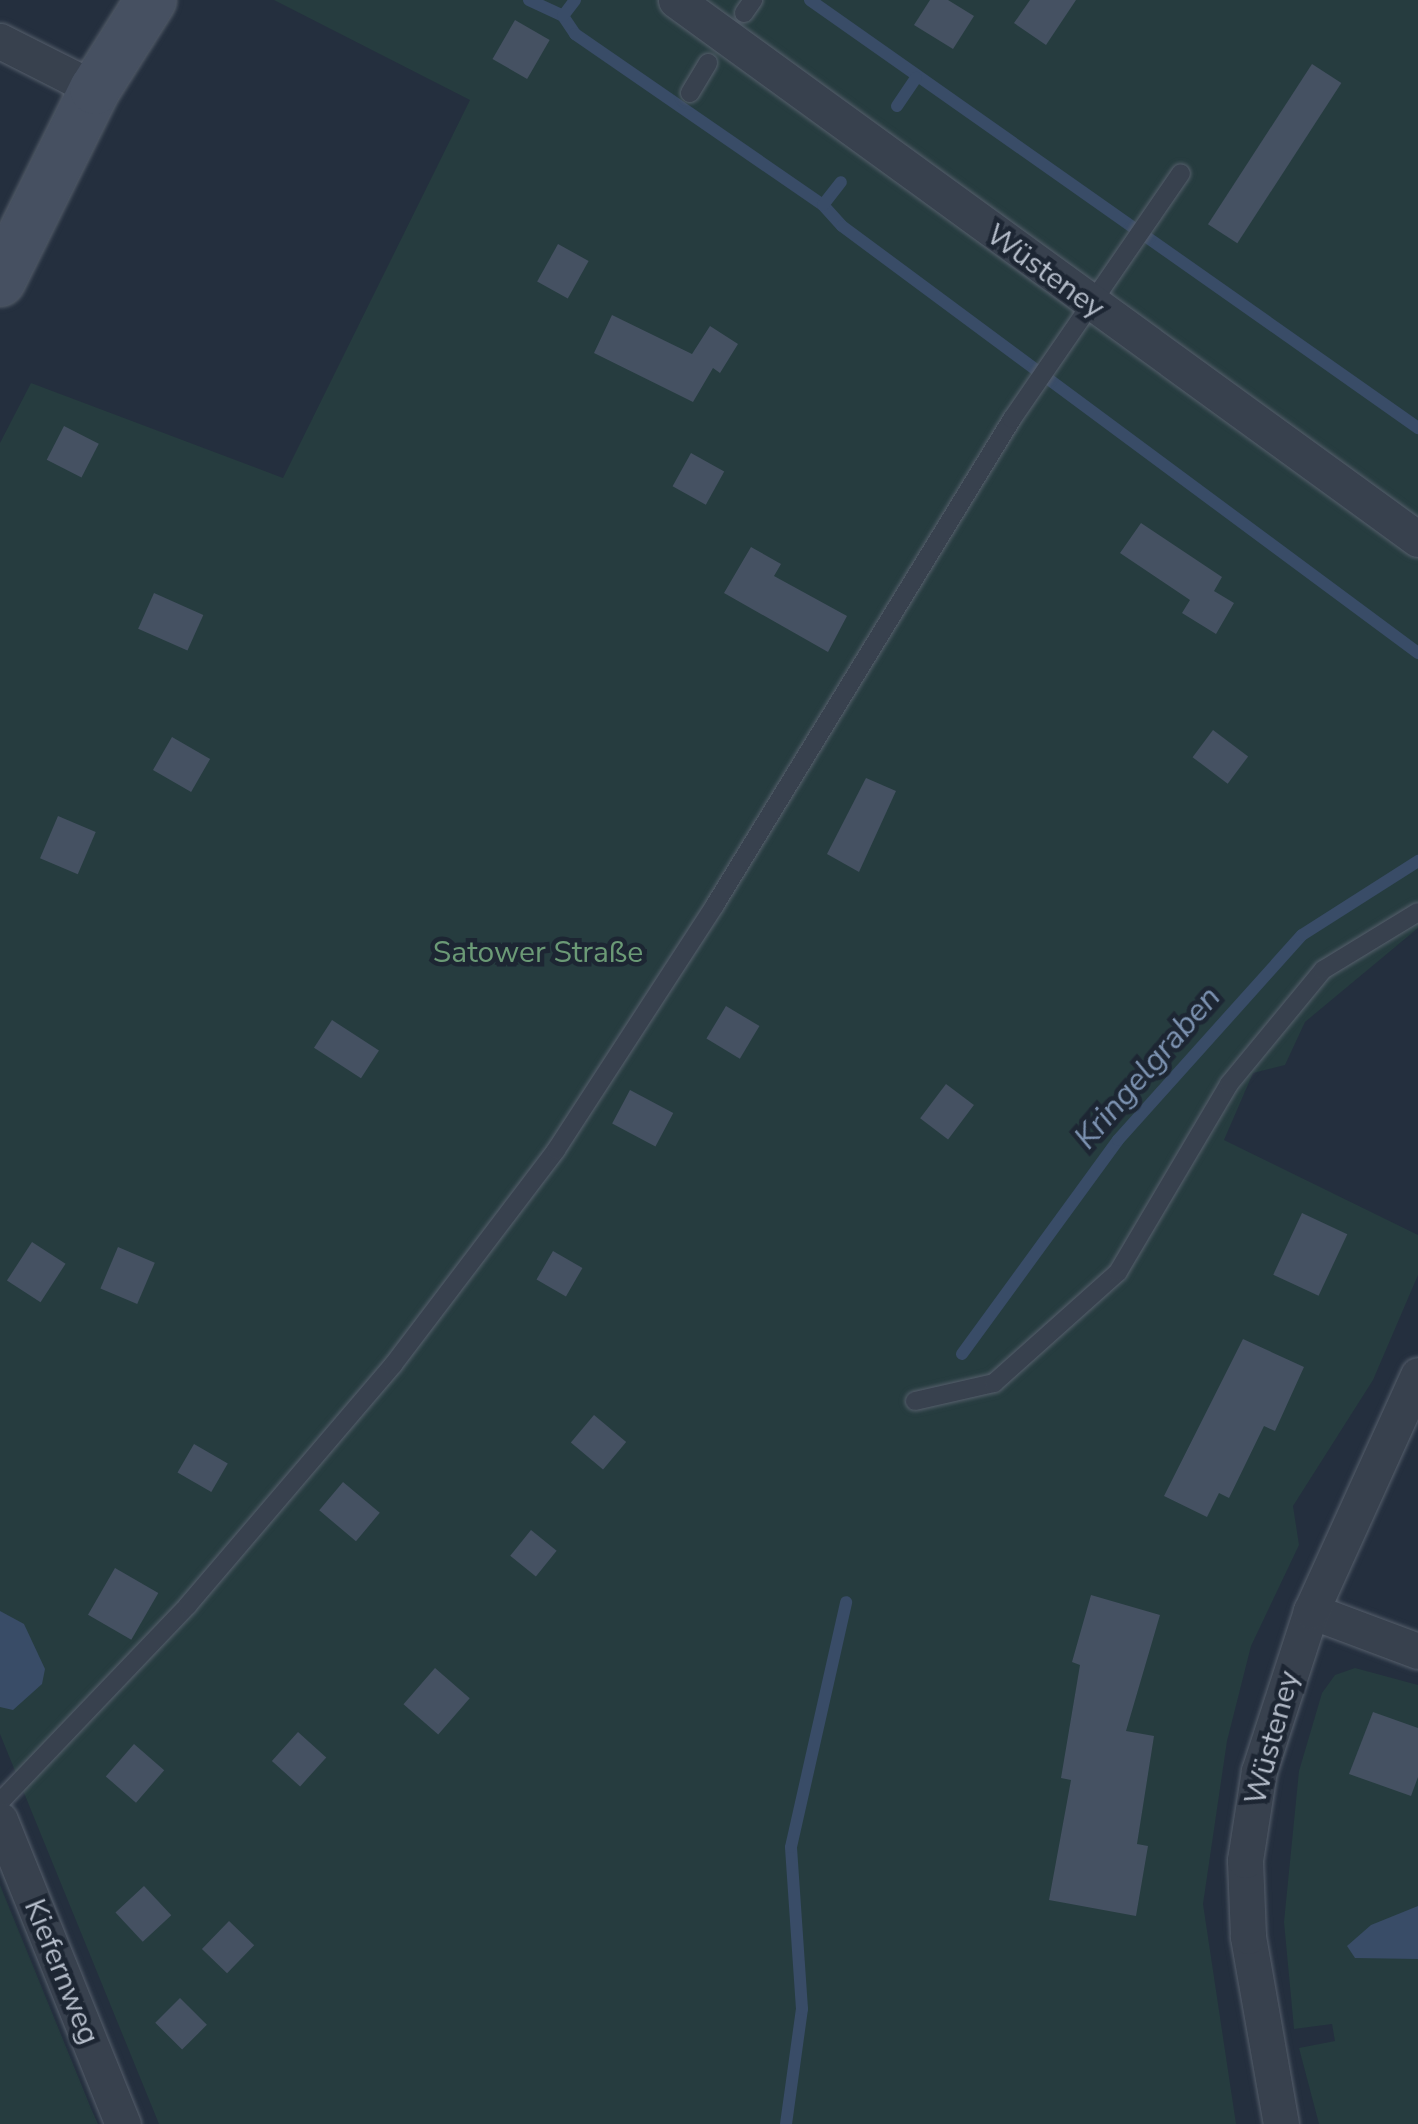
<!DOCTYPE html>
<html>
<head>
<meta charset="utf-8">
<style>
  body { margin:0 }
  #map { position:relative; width:1418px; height:2124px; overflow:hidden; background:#242f3e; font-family:"Nunito Sans",sans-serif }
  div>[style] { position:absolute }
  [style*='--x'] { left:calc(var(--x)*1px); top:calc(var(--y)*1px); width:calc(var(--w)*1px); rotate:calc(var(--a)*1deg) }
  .green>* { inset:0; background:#263c3f }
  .water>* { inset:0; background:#394c67 }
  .stream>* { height:12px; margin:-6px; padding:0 6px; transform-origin:6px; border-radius:6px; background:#394c67 }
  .building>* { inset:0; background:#455162; transform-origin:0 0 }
  .roads { filter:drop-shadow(0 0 2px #565f6c) drop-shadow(0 0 2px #565f6c) }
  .lane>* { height:18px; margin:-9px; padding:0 9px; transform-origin:9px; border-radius:9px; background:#38414e }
  .street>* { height:35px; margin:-17.5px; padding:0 17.5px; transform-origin:17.5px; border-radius:17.5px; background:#38414e }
  .secondary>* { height:50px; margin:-25px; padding:0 25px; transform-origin:25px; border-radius:25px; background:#465061 }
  span { translate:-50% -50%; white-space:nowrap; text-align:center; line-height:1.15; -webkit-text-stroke:9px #1d2633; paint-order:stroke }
  .street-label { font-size:30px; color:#b4bcc9 }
  .park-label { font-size:30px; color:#6b9a76 }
  .water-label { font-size:32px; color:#7c92b1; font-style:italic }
</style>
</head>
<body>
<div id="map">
  <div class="green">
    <i style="clip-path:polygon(274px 0,1418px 0,1418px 423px,1364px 388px,1418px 426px,1418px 928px,1305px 1022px,1285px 1065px,1253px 1073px,1224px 1140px,1418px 1235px,1418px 1275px,1373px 1380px,1293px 1506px,1299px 1545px,1251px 1646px,1227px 1741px,1203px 1904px,1236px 2124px,159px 2124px,0 1734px,0 443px,31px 383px,283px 478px,470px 100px)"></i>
    <i style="clip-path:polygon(1355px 1668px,1418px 1685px,1418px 2124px,1319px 2124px,1299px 2048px,1335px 2041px,1332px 2024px,1294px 2029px,1284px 1922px,1299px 1771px,1322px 1693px,1335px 1675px)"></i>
    <i style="clip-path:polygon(0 1885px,92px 2111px,98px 2124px,0 2124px)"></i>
  </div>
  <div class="water">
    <i style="clip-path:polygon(0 1611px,24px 1624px,45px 1669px,42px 1684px,13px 1710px,0 1707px)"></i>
    <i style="clip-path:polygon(1418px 1906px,1418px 1959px,1355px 1958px,1347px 1946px,1371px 1925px)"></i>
  </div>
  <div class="stream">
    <i style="--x:529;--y:0;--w:38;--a:25"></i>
    <i style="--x:563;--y:16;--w:22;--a:56"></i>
    <i style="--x:575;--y:34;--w:301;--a:34.6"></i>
    <i style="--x:823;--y:205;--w:28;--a:48"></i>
    <i style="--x:842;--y:226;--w:717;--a:36.55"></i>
    <i style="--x:810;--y:0;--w:744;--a:35.14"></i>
    <i style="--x:563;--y:16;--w:20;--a:-53"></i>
    <i style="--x:897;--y:106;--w:34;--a:-56"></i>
    <i style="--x:823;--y:205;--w:29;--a:-52"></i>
    <i style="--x:962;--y:1354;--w:265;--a:-53.9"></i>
    <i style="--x:1118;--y:1140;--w:275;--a:-48.1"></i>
    <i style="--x:1302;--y:935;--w:138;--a:-32.5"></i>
    <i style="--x:786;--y:2124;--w:116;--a:-82.1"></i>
    <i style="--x:802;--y:2009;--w:162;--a:-93.9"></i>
    <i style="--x:791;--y:1847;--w:251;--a:-77.3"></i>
  </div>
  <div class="building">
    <i style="clip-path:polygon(930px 0,948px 0,974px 16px,953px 49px,914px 25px)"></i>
    <i style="clip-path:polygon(1030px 0,1076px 0,1046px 45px,1014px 23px)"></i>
    <i style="left:515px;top:20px;width:40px;height:45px;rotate:30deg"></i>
    <i style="left:1312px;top:64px;width:35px;height:191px;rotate:33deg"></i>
    <i style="left:558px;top:244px;width:35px;height:43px;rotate:29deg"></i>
    <i style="clip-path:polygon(612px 315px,692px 354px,710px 326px,738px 344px,720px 373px,713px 368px,693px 402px,594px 353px)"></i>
    <i style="left:64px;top:426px;width:39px;height:38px;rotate:27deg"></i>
    <i style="left:691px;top:453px;width:38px;height:38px;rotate:29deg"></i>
    <i style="clip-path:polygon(1141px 523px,1222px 577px,1214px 591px,1234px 603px,1216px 634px,1182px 613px,1190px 600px,1120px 553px)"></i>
    <i style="clip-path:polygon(751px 547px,781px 564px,774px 576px,847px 616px,828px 652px,724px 593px)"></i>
    <i style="left:154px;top:593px;width:54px;height:39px;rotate:24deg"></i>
    <i style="left:1213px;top:730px;width:44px;height:34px;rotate:37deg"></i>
    <i style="left:172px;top:737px;width:44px;height:38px;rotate:30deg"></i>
    <i style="clip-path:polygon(866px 778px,896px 791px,859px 872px,827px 854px)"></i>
    <i style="left:58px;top:816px;width:41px;height:46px;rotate:23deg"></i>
    <i style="left:726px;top:1006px;width:39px;height:38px;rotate:31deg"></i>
    <i style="left:332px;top:1020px;width:56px;height:33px;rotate:33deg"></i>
    <i style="left:946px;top:1084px;width:35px;height:43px;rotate:37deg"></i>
    <i style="left:630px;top:1090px;width:49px;height:38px;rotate:28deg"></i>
    <i style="left:1302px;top:1213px;width:50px;height:68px;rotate:25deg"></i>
    <i style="left:32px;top:1242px;width:40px;height:46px;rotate:33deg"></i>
    <i style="left:118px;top:1247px;width:40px;height:45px;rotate:23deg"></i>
    <i style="left:553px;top:1251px;width:34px;height:33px;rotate:30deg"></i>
    <i style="clip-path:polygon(1243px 1339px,1304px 1367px,1275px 1431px,1264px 1426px,1229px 1498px,1219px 1493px,1207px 1517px,1164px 1496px)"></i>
    <i style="left:594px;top:1415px;width:42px;height:36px;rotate:40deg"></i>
    <i style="left:194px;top:1444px;width:39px;height:33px;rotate:30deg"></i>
    <i style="left:343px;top:1482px;width:48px;height:37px;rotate:40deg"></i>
    <i style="left:531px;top:1530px;width:33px;height:33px;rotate:39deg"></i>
    <i style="left:115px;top:1568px;width:50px;height:54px;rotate:30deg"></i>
    <i style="clip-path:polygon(1091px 1595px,1160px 1615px,1126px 1731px,1154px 1736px,1137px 1844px,1148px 1846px,1136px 1916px,1049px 1900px,1071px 1780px,1061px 1778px,1080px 1665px,1072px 1662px)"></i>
    <i style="left:435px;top:1668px;width:46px;height:48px;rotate:41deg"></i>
    <i style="clip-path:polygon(1373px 1712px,1418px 1728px,1418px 1777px,1411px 1796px,1349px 1774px)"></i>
    <i style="left:298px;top:1732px;width:38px;height:39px;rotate:42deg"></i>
    <i style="left:134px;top:1744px;width:40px;height:43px;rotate:41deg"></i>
    <i style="left:144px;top:1886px;width:40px;height:39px;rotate:47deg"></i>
    <i style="left:229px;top:1921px;width:35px;height:39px;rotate:44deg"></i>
    <i style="left:180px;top:1998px;width:38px;height:35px;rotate:45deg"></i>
  </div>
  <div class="roads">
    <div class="lane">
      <i style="--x:744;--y:13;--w:16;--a:-55"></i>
      <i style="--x:690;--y:93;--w:35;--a:-59"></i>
      <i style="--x:915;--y:1401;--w:81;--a:-12.8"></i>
      <i style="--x:994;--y:1383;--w:166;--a:-41.8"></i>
      <i style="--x:1118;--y:1272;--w:218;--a:-59.4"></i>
      <i style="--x:1229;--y:1084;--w:148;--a:-50.5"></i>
      <i style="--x:1323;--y:970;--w:111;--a:-31.4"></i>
      <i style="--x:0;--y:1802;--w:272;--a:-46.3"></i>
      <i style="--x:188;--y:1605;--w:316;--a:-49.5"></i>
      <i style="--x:393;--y:1365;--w:270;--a:-52.8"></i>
      <i style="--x:556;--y:1150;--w:292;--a:-57"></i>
      <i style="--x:715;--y:905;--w:570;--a:-58.57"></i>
      <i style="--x:1012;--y:419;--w:298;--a:-55.5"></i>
    </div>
    <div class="street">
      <i style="--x:676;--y:0;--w:917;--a:36"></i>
      <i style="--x:0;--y:41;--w:106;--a:26.8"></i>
      <i style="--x:1311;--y:1611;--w:114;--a:20.5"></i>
      <i style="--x:0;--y:1820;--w:328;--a:68"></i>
      <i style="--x:1281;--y:2124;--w:191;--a:-100"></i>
      <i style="--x:1248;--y:1936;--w:76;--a:-92.3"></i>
      <i style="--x:1245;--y:1860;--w:90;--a:-81.1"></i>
      <i style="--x:1259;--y:1771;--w:168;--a:-72"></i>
      <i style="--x:1311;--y:1611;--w:259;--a:-65.6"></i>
    </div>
    <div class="secondary">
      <i style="--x:0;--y:281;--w:214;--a:-63.7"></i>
      <i style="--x:95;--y:89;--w:105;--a:-57.8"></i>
    </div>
  </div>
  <div class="street-label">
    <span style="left:1045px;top:272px;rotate:36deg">Wüsteney</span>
    <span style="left:1273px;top:1738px;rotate:-75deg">Wüsteney</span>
    <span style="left:61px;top:1972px;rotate:68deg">Kiefernweg</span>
  </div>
  <div class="park-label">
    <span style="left:538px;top:953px">Satower Straße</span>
  </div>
  <div class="water-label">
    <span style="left:1148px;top:1068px;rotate:-49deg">Kringelgraben</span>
  </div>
</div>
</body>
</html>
